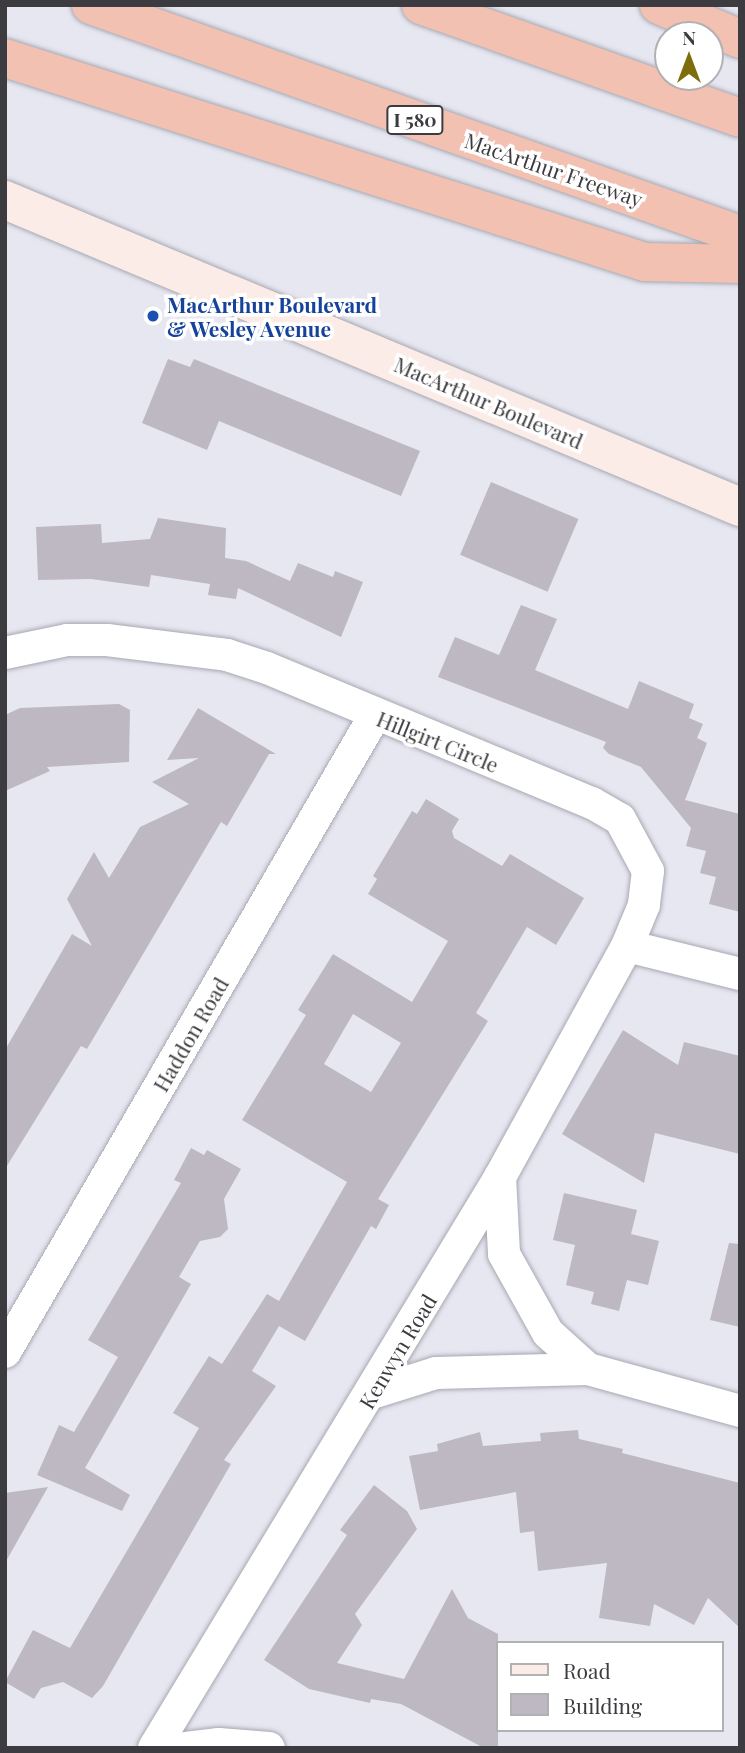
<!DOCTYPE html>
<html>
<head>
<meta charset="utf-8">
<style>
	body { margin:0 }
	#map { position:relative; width:745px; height:1753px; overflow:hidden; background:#e7e7f2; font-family:"Playfair Display",serif }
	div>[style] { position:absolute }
	.building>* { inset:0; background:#bdb8c2; transform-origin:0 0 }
	.roads { filter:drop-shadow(0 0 2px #a8a8b2) drop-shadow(0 0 2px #a8a8b2) }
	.street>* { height:32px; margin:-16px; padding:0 16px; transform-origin:16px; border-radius:16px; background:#fff }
	.secondary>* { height:38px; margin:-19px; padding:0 19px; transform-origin:19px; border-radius:19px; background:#fbece8 }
	.highway>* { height:38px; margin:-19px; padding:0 19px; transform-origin:19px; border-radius:19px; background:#f2c1b1 }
	.dots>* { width:19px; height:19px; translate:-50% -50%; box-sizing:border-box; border:4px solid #fff; border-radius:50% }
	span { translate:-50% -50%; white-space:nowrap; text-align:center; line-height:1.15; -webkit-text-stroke:7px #fff; paint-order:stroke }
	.shield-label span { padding:2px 5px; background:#fff; border:2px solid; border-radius:5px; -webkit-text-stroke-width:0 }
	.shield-label { font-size:19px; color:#3c3c40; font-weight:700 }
	.street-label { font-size:21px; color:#3c3c40 }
	.transit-label { font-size:21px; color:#164399; font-weight:700 }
	.left { translate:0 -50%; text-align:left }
	.frame { position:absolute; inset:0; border:7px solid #3c3c40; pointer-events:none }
	.legend { position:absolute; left:496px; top:1641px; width:228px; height:91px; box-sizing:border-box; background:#fff; border:2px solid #b1b1b3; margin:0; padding:9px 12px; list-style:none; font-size:21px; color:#3c3c40 }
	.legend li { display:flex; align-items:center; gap:14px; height:35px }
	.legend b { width:35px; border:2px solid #b1b1b3 }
	.north { position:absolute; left:654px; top:21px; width:70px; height:70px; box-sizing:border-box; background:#fff; border:2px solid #b1b1b3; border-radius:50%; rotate:0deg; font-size:19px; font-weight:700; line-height:28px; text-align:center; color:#3c3c40 }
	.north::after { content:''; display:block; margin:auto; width:24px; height:32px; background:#7e6e0b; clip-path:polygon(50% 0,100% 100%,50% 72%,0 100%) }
</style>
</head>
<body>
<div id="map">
	<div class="building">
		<div style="clip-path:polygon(168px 359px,190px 367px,194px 359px,420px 451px,401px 496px,219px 421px,207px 450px,142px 423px)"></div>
		<div style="left:491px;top:482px;width:95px;height:79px;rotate:23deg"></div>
		<div style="clip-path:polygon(158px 518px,226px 528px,225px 558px,246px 561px,290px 581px,298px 563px,333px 577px,335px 571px,363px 582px,341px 637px,238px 588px,236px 599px,208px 595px,210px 584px,151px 575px,149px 587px,91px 579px,38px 580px,36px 527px,101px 524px,102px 543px,150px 539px)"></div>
		<div style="clip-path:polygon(521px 605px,557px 619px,535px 670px,628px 709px,639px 681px,694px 704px,689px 718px,703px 724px,697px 738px,707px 743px,685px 800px,740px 814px,740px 912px,709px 904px,716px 877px,700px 873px,706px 851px,686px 846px,691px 828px,641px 767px,609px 754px,603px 748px,606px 742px,438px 677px,455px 637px,499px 655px)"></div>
		<div style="clip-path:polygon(119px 704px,130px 710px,129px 762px,47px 767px,50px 771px,5px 791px,5px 715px,20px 708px)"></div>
		<div style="clip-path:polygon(198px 708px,276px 754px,269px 754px,227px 826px,221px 822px,87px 1049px,81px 1046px,5px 1169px,5px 1050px,72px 934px,92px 946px,67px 899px,94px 852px,109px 878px,140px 827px,189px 804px,152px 782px,199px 758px,167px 760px)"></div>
		<div style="clip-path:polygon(evenodd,426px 799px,459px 819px,452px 831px,454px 838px,502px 866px,510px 854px,584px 898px,556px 945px,527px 927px,476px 1013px,488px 1021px,378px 1199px,389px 1205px,376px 1229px,371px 1226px,305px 1341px,279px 1326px,252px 1371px,276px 1386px,224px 1460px,231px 1464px,103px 1686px,92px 1698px,63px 1682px,41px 1688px,34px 1699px,5px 1682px,33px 1630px,70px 1648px,199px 1428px,173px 1413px,209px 1356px,222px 1364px,267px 1294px,279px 1301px,347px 1182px,242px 1120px,306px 1015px,298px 1010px,333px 954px,412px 1002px,448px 941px,368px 894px,377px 879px,373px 876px,412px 811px,417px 814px,426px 799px,353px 1014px,401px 1043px,371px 1092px,324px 1064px,353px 1014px)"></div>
		<div style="clip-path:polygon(623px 1030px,678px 1065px,684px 1042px,740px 1056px,740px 1154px,655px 1133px,644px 1183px,562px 1134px)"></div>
		<div style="clip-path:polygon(191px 1148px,204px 1155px,207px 1150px,241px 1169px,224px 1199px,228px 1229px,220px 1237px,200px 1241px,179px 1277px,191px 1284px,85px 1468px,130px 1495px,122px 1511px,37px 1475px,59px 1425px,74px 1432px,118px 1357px,88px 1340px,181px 1183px,174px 1180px)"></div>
		<div style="clip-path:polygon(564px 1193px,637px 1210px,631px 1234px,659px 1241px,648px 1285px,627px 1280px,619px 1311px,591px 1304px,594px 1292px,566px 1285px,575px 1245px,553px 1240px)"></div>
		<div style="clip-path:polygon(729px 1243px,740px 1244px,740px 1327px,710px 1320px)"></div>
		<div style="clip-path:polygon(578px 1430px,579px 1439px,623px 1449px,622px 1453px,740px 1483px,740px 1628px,708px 1598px,694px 1625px,654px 1604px,650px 1626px,599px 1618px,607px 1563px,538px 1571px,534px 1531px,520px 1533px,516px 1492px,420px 1510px,409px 1456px,438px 1451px,437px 1444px,480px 1432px,483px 1446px,541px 1441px,540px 1433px)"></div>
		<div style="clip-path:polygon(374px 1485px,407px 1511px,417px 1529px,355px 1614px,362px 1625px,337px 1663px,404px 1679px,452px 1589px,468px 1618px,498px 1634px,498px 1748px,484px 1748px,401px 1704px,371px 1699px,370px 1703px,309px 1689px,264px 1660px,347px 1535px,340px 1530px)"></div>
		<div style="clip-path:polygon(48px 1487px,5px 1563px,5px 1493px)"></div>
	</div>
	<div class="roads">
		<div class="street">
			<div style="left:5px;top:653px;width:63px;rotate:-11.8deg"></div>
			<div style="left:67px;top:640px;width:40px"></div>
			<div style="left:107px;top:640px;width:121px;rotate:7.1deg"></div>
			<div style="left:227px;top:655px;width:42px;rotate:18deg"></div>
			<div style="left:267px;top:668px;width:352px;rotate:22.6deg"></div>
			<div style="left:592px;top:803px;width:32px;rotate:30deg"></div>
			<div style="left:620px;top:819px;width:59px;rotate:61.7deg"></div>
			<div style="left:648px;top:871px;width:34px;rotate:97deg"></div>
			<div style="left:644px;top:905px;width:44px;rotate:112.5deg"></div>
			<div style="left:627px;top:946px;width:116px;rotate:13.9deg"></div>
			<div style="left:500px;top:1177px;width:77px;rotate:87deg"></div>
			<div style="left:504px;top:1254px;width:90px;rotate:60.9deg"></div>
			<div style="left:548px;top:1333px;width:54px;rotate:42deg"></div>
			<div style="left:5px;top:1352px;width:737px;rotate:-59.85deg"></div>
			<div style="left:372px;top:1393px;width:67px;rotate:-17.4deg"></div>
			<div style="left:436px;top:1373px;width:152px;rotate:-1.5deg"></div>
			<div style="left:588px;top:1369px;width:158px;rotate:15.4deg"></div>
			<div style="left:154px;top:1748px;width:668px;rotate:-58.79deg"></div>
			<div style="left:500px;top:1177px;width:264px;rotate:-61.2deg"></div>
			<div style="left:186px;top:1748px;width:33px;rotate:-7deg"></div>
			<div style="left:219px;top:1744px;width:50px;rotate:4.6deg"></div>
		</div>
		<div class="secondary">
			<div style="left:5px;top:200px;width:797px;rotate:22.67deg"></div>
		</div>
		<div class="highway">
			<div style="left:91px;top:5px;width:689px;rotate:19.51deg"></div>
			<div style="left:421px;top:5px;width:338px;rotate:19.5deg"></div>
			<div style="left:659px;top:5px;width:88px;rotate:22.8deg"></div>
			<div style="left:5px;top:58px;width:672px;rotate:17.68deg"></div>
			<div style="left:645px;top:262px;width:95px;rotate:1.2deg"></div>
		</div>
	</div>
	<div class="dots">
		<div style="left:153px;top:316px;background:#1a4fb4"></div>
	</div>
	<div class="shield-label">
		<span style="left:415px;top:120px">I 580</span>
	</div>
	<div class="street-label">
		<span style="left:554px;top:169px;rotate:19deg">MacArthur Freeway</span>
		<span style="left:489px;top:402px;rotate:23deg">MacArthur Boulevard</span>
		<span style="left:438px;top:741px;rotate:22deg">Hillgirt Circle</span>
		<span style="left:190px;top:1034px;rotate:-60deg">Haddon Road</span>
		<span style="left:397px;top:1351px;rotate:-59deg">Kenwyn Road</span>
	</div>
	<div class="transit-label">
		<span class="left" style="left:167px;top:316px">MacArthur Boulevard<br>&amp; Wesley Avenue</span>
	</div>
	<div class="frame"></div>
	<ul class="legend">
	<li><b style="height:9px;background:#fbece8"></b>Road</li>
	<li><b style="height:19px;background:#bdb8c2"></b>Building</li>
	</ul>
	<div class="north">N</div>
</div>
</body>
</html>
